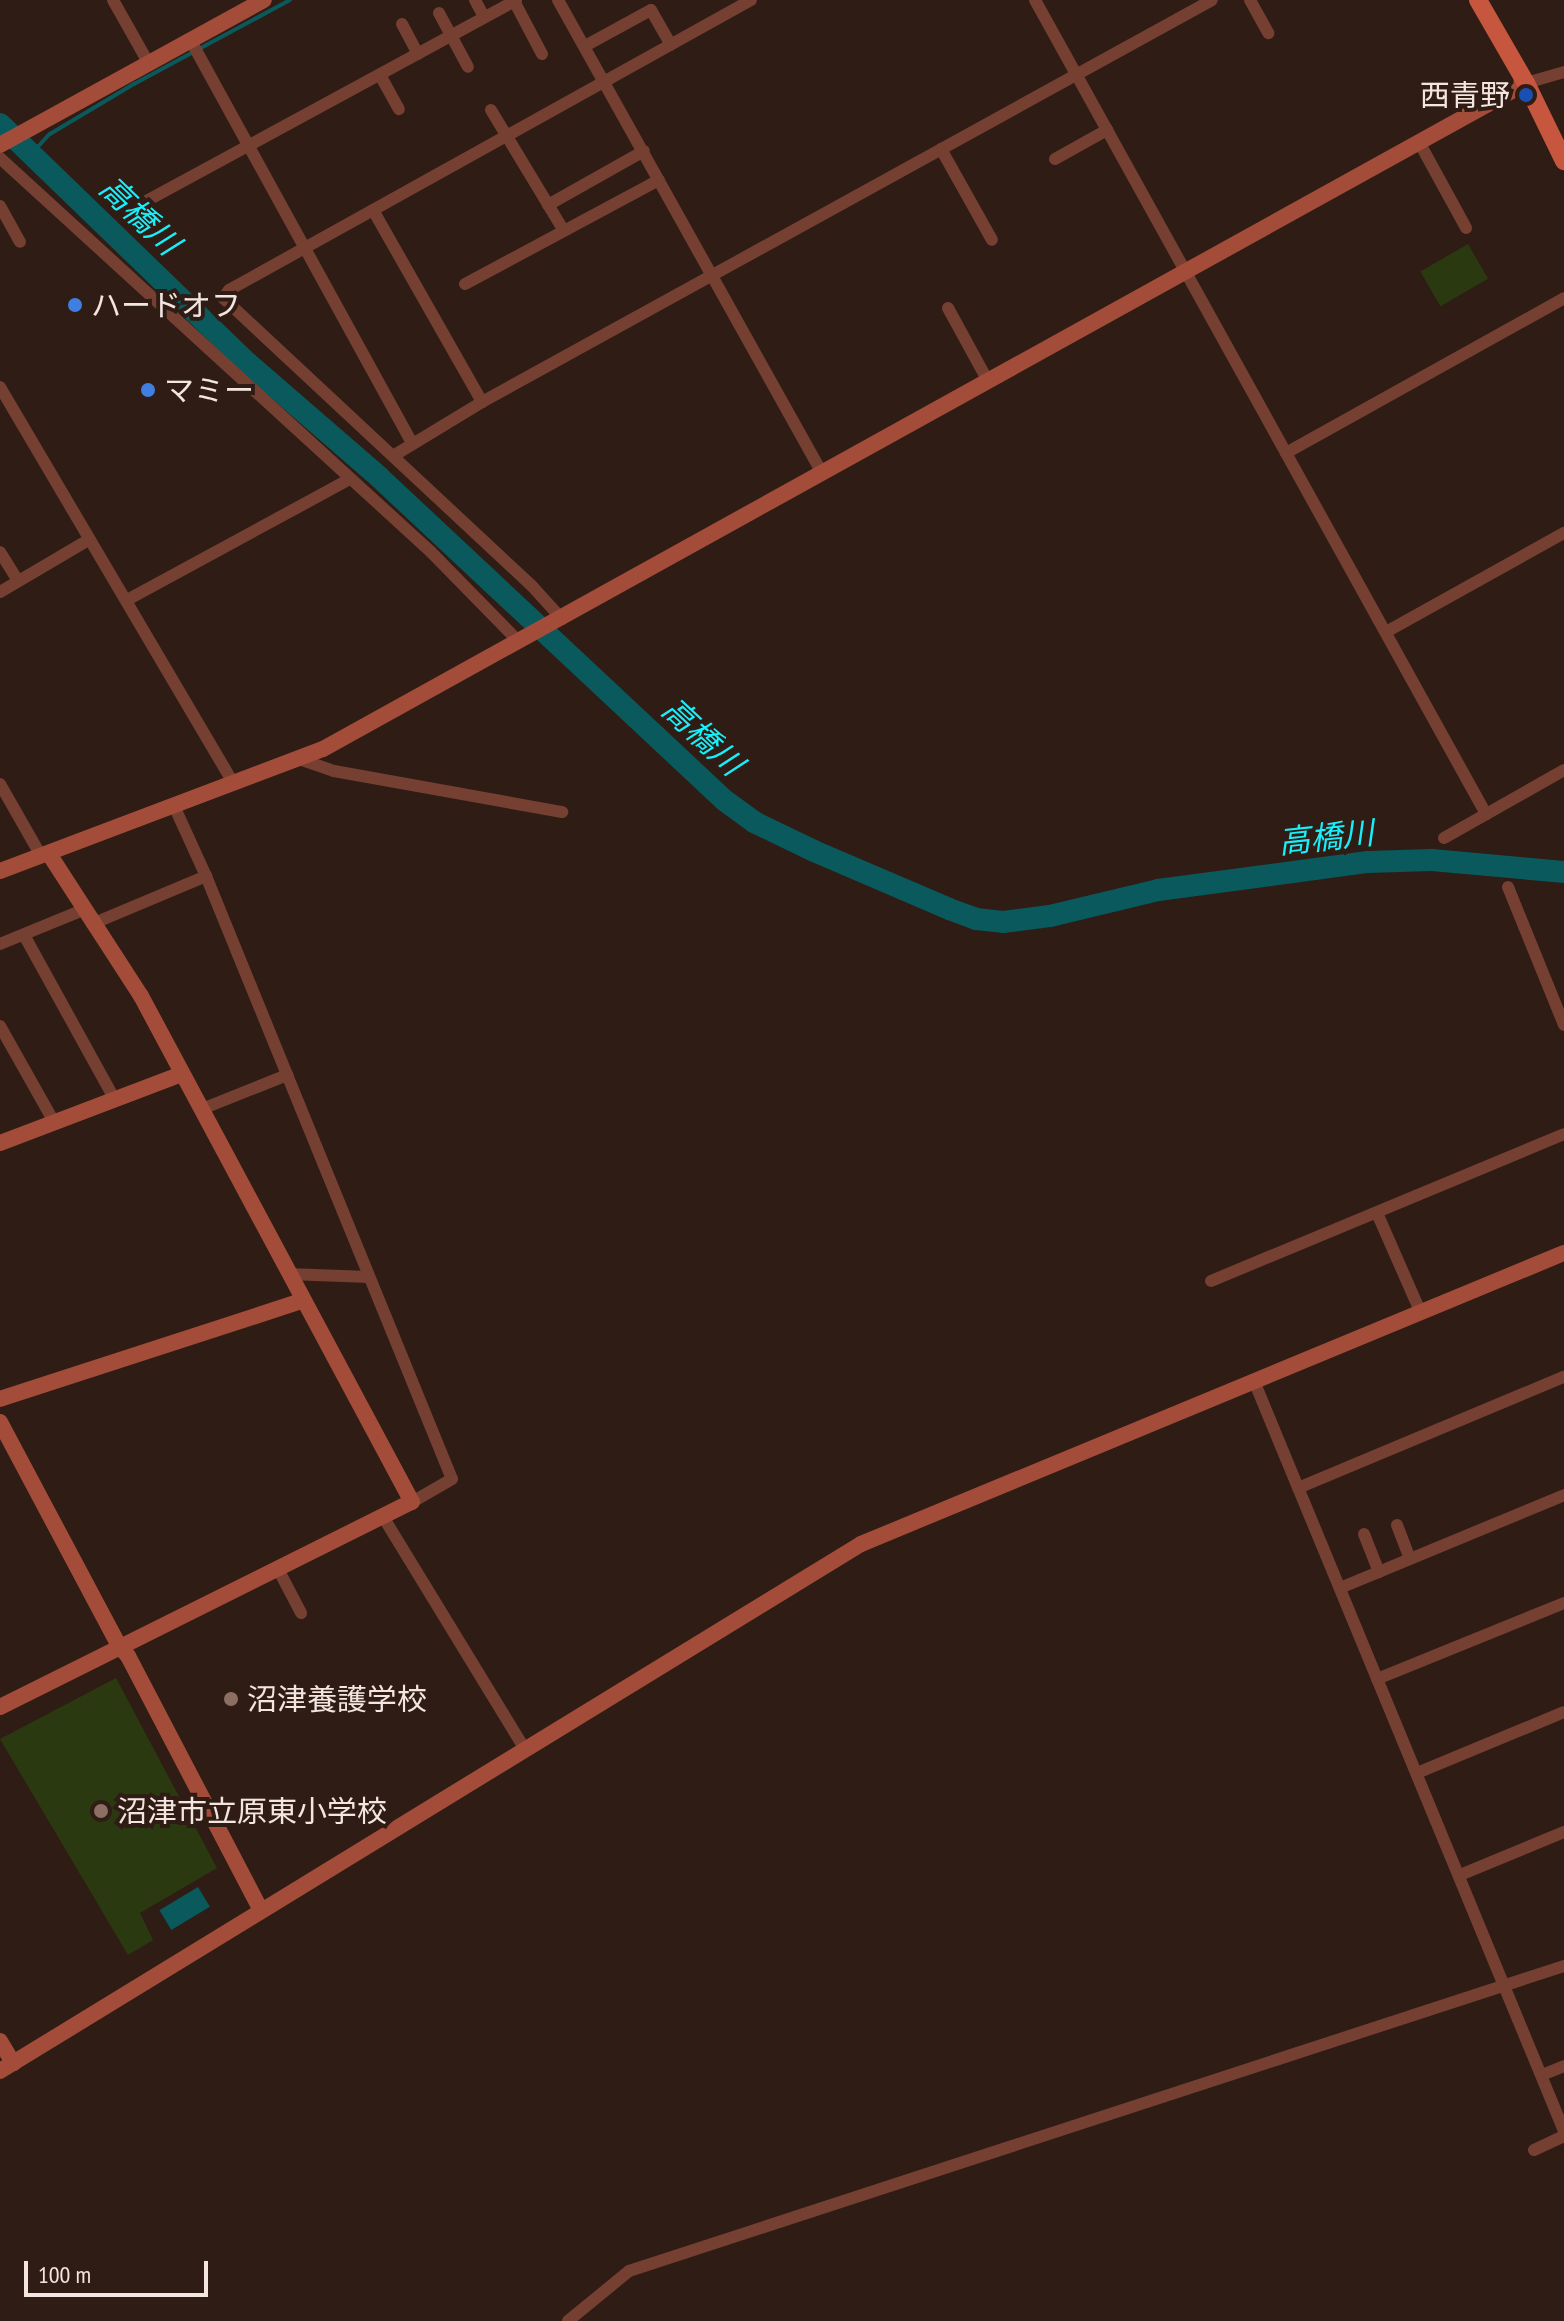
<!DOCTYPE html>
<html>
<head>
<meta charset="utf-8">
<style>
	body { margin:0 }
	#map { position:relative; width:1564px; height:2321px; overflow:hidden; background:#2f1c14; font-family:"PT Sans Narrow","Noto Sans JP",sans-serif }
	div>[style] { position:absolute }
	.green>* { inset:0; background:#2b3910; transform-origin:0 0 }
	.water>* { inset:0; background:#09595d; transform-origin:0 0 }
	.stream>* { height:4px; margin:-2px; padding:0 2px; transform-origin:2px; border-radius:2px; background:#09595d }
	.river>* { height:22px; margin:-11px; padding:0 11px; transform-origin:11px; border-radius:11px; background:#09595d }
	.street>* { height:12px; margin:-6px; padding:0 6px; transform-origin:6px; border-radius:6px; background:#753f32 }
	.secondary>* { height:16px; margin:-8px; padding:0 8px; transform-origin:8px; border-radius:8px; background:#a34c39 }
	.primary>* { height:18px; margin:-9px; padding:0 9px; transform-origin:9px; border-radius:9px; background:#c6563e }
	.dots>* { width:22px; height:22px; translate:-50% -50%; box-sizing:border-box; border:4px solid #2f1c14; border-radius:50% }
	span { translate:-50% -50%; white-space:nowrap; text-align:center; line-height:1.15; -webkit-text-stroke:8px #2f1c14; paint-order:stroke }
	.poi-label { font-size:30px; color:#f3e5e0 }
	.right { translate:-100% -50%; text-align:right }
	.left { translate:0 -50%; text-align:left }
	.water-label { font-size:32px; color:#18effb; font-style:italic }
	.scale { position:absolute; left:24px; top:2261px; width:184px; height:36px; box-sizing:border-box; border:4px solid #f3e5e0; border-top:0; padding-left:10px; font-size:24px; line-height:28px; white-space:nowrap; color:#f3e5e0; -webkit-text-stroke:6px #2f1c14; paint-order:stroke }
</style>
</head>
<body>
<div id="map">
	<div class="green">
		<div style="left:1468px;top:244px;width:40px;height:55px;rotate:60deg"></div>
		<div style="clip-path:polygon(116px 1678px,217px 1868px,140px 1913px,153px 1940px,128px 1955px,0 1739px)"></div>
	</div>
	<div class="water">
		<div style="left:198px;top:1887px;width:23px;height:45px;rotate:59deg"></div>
	</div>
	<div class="stream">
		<div style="left:32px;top:153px;width:26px;rotate:-47deg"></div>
		<div style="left:50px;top:134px;width:98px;rotate:-30.8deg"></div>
		<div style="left:134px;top:84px;width:177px;rotate:-28.3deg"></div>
	</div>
	<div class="river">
		<div style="left:0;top:124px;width:338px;rotate:44deg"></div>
		<div style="left:243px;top:359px;width:180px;rotate:40.9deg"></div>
		<div style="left:379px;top:477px;width:473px;rotate:43.1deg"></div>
		<div style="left:724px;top:800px;width:37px;rotate:36deg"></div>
		<div style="left:754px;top:822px;width:67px;rotate:25.8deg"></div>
		<div style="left:814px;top:851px;width:147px;rotate:23.2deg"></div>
		<div style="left:949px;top:909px;width:29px;rotate:20deg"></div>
		<div style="left:976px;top:919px;width:27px;rotate:6deg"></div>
		<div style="left:1003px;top:922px;width:47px;rotate:-7.3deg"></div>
		<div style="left:1050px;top:916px;width:111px;rotate:-13.5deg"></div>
		<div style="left:1158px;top:890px;width:212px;rotate:-7.6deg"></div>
		<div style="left:1368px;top:862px;width:64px;rotate:-1.8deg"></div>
		<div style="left:1432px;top:860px;width:133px;rotate:5.2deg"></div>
	</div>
	<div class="street">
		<div style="left:113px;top:0;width:73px;rotate:60.6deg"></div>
		<div style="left:475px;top:0;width:19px;rotate:62deg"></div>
		<div style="left:558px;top:0;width:542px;rotate:60.83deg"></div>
		<div style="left:1035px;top:0;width:931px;rotate:61.01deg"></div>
		<div style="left:1250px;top:0;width:38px;rotate:61deg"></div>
		<div style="left:514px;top:1px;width:60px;rotate:62.2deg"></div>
		<div style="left:439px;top:13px;width:61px;rotate:61.8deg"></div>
		<div style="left:402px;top:24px;width:34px;rotate:62deg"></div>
		<div style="left:191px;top:41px;width:460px;rotate:61.2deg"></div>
		<div style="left:585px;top:46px;width:75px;rotate:-28.6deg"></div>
		<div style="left:651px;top:10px;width:40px;rotate:60.3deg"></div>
		<div style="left:380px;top:75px;width:39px;rotate:61deg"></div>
		<div style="left:1526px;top:83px;width:40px;rotate:-16deg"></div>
		<div style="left:491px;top:110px;width:141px;rotate:58.9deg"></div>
		<div style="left:1419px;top:142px;width:98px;rotate:61.3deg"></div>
		<div style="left:941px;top:149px;width:104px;rotate:60.7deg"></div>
		<div style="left:0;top:158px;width:584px;rotate:42.43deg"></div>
		<div style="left:431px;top:552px;width:126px;rotate:45.6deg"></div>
		<div style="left:1055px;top:159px;width:60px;rotate:-29.1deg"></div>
		<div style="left:139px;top:205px;width:429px;rotate:-28.5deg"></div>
		<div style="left:548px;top:205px;width:110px;rotate:-29.4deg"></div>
		<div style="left:0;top:206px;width:41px;rotate:60.9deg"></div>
		<div style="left:373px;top:210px;width:221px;rotate:60.4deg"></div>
		<div style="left:465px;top:284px;width:220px;rotate:-28.2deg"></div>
		<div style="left:948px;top:308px;width:83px;rotate:61.3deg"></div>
		<div style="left:0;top:387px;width:461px;rotate:59.5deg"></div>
		<div style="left:1286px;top:453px;width:318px;rotate:-29.1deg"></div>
		<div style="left:393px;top:456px;width:104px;rotate:-31.2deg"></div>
		<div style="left:482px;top:402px;width:833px;rotate:-28.84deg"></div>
		<div style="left:0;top:552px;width:34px;rotate:58deg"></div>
		<div style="left:0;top:592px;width:104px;rotate:-30.5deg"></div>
		<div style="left:127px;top:600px;width:254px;rotate:-28.5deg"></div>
		<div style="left:562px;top:619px;width:45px;rotate:-132.3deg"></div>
		<div style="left:532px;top:586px;width:422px;rotate:-137deg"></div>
		<div style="left:223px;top:298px;width:10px;rotate:-53deg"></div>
		<div style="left:229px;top:290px;width:597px;rotate:-29.05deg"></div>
		<div style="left:1386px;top:632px;width:204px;rotate:-29.1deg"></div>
		<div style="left:302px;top:760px;width:34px;rotate:19deg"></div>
		<div style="left:334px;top:771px;width:232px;rotate:10.2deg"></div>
		<div style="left:0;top:784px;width:83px;rotate:60.3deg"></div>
		<div style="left:175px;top:808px;width:75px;rotate:65.5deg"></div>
		<div style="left:206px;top:876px;width:651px;rotate:67.81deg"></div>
		<div style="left:452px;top:1479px;width:46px;rotate:150.1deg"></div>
		<div style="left:1444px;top:838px;width:138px;rotate:-29.5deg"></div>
		<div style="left:1508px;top:887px;width:149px;rotate:67.9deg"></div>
		<div style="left:92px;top:924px;width:124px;rotate:-22.8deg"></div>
		<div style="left:24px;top:935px;width:186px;rotate:61.1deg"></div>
		<div style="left:0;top:944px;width:90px;rotate:-22.3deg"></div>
		<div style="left:0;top:1026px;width:110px;rotate:60.6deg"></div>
		<div style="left:202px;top:1109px;width:92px;rotate:-21.8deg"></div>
		<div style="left:1377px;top:1213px;width:109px;rotate:66.3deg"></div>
		<div style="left:288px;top:1274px;width:81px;rotate:2.1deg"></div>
		<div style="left:1211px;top:1281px;width:382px;rotate:-22.6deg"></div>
		<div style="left:1254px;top:1381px;width:812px;rotate:67.54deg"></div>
		<div style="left:1298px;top:1488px;width:288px;rotate:-22.7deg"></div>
		<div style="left:382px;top:1515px;width:273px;rotate:58.6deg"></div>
		<div style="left:1397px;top:1525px;width:36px;rotate:69deg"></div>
		<div style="left:1364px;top:1534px;width:41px;rotate:68.5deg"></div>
		<div style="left:277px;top:1567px;width:52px;rotate:62.4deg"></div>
		<div style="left:1340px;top:1588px;width:243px;rotate:-22.5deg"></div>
		<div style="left:1377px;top:1679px;width:202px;rotate:-22.1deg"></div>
		<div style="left:1417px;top:1773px;width:159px;rotate:-22.5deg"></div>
		<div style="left:1460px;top:1875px;width:113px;rotate:-22.5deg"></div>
		<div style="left:1542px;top:2075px;width:24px;rotate:-22deg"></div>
		<div style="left:1534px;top:2150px;width:33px;rotate:-25deg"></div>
		<div style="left:568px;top:2321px;width:79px;rotate:-39.3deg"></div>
		<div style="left:629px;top:2271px;width:983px;rotate:-18.07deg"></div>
	</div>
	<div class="secondary">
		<div style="left:0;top:145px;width:301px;rotate:-28.8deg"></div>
		<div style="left:0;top:871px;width:345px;rotate:-20.7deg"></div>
		<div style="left:323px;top:749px;width:1375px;rotate:-28.97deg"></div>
		<div style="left:0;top:1143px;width:195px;rotate:-20.8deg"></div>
		<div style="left:0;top:1399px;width:318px;rotate:-18deg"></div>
		<div style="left:0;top:1422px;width:254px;rotate:62deg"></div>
		<div style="left:119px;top:1646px;width:13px;rotate:48deg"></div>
		<div style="left:128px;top:1656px;width:287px;rotate:62.4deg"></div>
		<div style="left:0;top:1707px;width:460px;rotate:-26.5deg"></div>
		<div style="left:412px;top:1502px;width:574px;rotate:-118.17deg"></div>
		<div style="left:141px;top:996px;width:169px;rotate:-122.9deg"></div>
		<div style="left:0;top:2041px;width:26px;rotate:59deg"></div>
		<div style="left:0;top:2071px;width:1009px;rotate:-31.47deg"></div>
		<div style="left:861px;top:1544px;width:761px;rotate:-22.49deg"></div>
	</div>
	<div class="primary">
		<div style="left:1478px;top:0;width:96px;rotate:60deg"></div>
		<div style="left:1526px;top:83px;width:87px;rotate:64deg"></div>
	</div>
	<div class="dots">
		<div style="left:1526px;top:95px;background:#1a4fb4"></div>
		<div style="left:75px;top:305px;background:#3f7fe0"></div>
		<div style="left:148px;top:390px;background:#3f7fe0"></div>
		<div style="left:231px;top:1699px;background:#8d6e63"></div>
		<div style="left:101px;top:1811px;background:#8d6e63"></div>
	</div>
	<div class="poi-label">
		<span class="right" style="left:1510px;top:95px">西青野</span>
		<span class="left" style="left:91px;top:305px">ハードオフ</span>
		<span class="left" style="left:164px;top:390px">マミー</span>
		<span class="left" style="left:247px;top:1699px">沼津養護学校</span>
		<span class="left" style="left:117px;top:1811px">沼津市立原東小学校</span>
	</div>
	<div class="water-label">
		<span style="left:140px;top:215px;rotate:44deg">高橋川</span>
		<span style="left:703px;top:736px;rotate:43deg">高橋川</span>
		<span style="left:1326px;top:837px;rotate:-6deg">高橋川</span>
	</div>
	<div class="scale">100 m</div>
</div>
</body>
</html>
